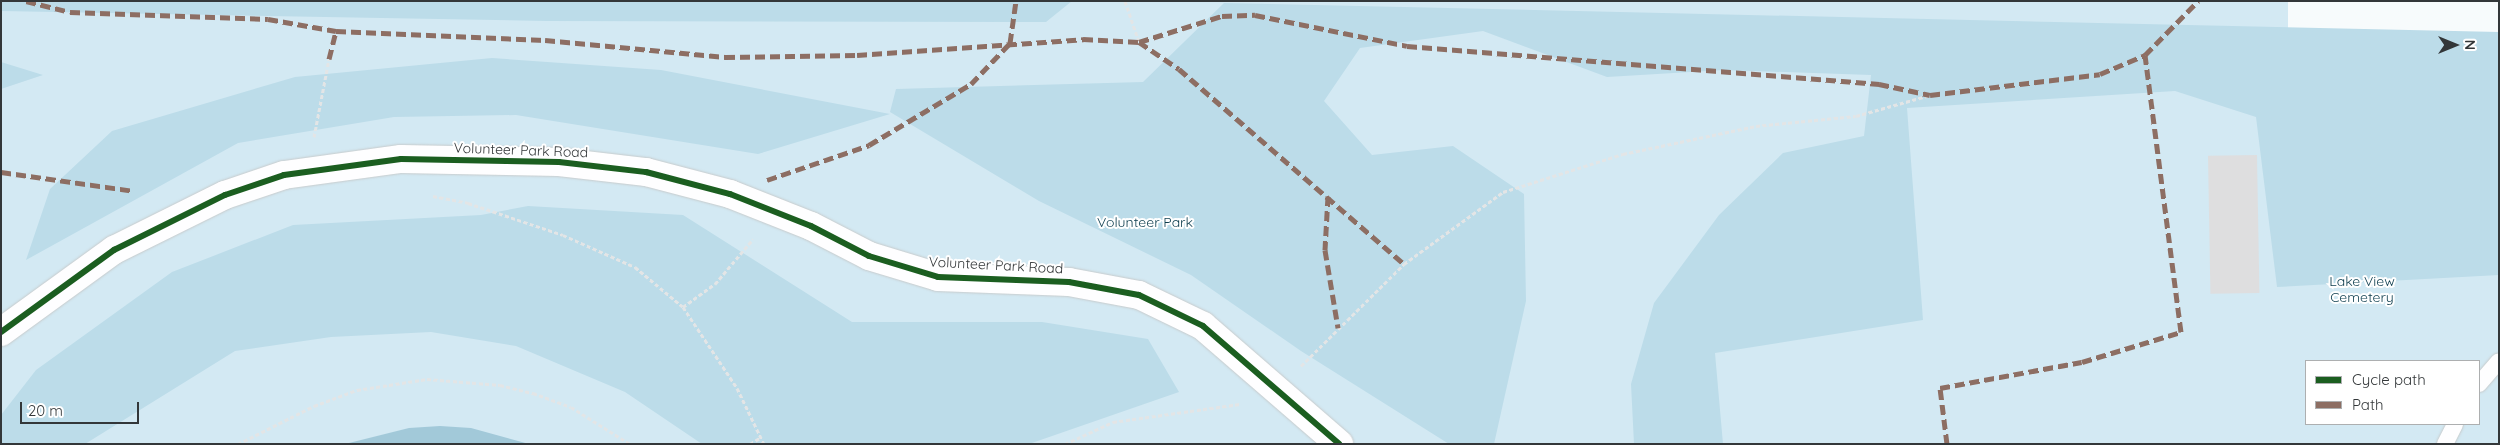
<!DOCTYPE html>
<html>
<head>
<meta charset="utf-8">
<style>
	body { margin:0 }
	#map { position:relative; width:2500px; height:445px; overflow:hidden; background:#f7fbfc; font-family:Quicksand,sans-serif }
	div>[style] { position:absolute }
	.green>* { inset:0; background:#d3e9f3 }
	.forest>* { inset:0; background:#bcdce9 }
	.water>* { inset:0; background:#a2c9d9 }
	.building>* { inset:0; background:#dededf; transform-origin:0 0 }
	.path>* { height:3px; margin-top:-1.5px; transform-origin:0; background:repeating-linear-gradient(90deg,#e3e5e6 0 4px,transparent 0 6.5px) }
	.roads { filter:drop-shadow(0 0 1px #c7cbcc) drop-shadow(0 0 1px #c7cbcc) }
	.lane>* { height:16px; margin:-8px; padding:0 8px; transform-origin:8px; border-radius:8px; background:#fefeff }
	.street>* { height:28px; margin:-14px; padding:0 14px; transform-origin:14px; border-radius:14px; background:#fefeff }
	.quiet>* { height:5px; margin-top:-2.5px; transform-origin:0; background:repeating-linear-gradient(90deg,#8d6e63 0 10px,transparent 0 15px) }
	.cycleway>* { height:6px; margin:-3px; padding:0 3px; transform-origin:3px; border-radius:3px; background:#1b5e20 }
	span { translate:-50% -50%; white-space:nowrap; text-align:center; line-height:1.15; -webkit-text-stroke:4px #fff; paint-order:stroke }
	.street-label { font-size:14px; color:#333739 }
	.park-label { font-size:14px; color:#0b3c4d }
	.frame { position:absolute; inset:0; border:2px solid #333739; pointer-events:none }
	.legend { position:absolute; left:2305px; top:360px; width:175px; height:65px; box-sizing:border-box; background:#fff; border:1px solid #adafb0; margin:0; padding:6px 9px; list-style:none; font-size:15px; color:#333739 }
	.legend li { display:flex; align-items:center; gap:10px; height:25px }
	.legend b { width:25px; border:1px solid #adafb0 }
	.north { position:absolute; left:2430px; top:20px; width:50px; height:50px; -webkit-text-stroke:4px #fff; paint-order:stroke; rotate:90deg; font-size:14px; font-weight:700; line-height:20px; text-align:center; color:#333739 }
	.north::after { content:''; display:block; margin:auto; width:18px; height:22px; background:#333739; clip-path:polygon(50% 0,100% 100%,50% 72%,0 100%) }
	.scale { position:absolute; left:20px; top:402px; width:119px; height:22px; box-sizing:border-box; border:2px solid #333739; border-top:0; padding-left:6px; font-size:15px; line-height:18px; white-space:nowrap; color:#333739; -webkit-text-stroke:4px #fff; paint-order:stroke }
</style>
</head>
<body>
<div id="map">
	<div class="green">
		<div style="clip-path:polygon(evenodd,1px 1px,2288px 1px,2288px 47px,2499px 219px,2499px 444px,1px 444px,1px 1px,2306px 361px,2479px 361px,2479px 424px,2306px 424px,2306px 361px)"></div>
	</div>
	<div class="forest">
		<div style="clip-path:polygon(1px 1px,1072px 1px,1046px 22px,547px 21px,1px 11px)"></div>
		<div style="clip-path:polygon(1224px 3px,2499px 32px,2499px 275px,2277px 287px,2256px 117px,2175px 91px,1907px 108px,1923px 320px,1715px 353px,1723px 444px,1634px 444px,1631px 384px,1654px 303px,1719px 215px,1783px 153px,1864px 136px,1871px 75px,1724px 70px,1607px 77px,1483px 31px,1360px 48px,1324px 101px,1372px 155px,1453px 146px,1524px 194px,1526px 301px,1494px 444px,1449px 444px,1301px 351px,1191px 275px,1039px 201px,890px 112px,896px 89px,1143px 82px)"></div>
		<div style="clip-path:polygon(492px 58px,661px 70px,890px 114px,758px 154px,516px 115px,394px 117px,238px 143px,26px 260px,50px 189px,112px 131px,295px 77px)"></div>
		<div style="clip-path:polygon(1px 62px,43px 75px,1px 89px)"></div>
		<div style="clip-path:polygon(528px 206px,683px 215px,852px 322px,1042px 322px,1148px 339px,1179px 392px,1029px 444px,702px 444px,625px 392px,516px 346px,431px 332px,331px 337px,235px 351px,85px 444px,1px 444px,1px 415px,36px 370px,172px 272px,293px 225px,481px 215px)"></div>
	</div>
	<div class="water">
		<div style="clip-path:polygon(440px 426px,471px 428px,529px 444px,345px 444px,409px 428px)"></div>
	</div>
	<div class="building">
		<div style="left:2257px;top:155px;width:138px;height:49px;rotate:89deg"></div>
	</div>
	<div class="path">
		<div style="left:1125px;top:1px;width:43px;rotate:71.1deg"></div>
		<div style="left:314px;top:137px;width:79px;rotate:-79.1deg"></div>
		<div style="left:433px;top:196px;width:36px;rotate:11deg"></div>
		<div style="left:468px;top:203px;width:100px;rotate:18.6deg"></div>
		<div style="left:563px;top:235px;width:79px;rotate:24deg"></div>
		<div style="left:635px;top:267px;width:62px;rotate:39.8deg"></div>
		<div style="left:683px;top:307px;width:97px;rotate:56.3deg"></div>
		<div style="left:737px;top:388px;width:62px;rotate:64.3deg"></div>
		<div style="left:683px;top:307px;width:39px;rotate:-36deg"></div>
		<div style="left:715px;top:284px;width:59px;rotate:-49.8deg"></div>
		<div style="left:1301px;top:366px;width:145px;rotate:-44.7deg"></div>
		<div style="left:1404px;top:264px;width:122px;rotate:-36deg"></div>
		<div style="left:1503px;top:192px;width:126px;rotate:-17.6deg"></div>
		<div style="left:1623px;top:154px;width:136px;rotate:-11.9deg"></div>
		<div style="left:1756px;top:126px;width:100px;rotate:-5.7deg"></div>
		<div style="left:1856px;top:116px;width:77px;rotate:-15.8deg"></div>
		<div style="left:238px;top:444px;width:85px;rotate:-26.6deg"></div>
		<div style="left:314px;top:406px;width:46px;rotate:-20.4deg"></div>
		<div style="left:357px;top:390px;width:71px;rotate:-8.9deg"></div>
		<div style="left:427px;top:379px;width:73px;rotate:4.7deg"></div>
		<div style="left:500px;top:385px;width:34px;rotate:14deg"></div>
		<div style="left:533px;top:393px;width:40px;rotate:20.2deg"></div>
		<div style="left:571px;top:407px;width:70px;rotate:32.1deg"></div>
		<div style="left:750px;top:444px;width:13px;rotate:-32deg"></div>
		<div style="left:1065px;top:444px;width:53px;rotate:-24.6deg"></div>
		<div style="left:1113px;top:422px;width:128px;rotate:-8.1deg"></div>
	</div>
	<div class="roads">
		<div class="lane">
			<div style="left:2479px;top:384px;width:30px;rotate:-49deg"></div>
			<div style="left:2445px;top:444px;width:22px;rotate:-63deg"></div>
		</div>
		<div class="street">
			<div style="left:1px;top:332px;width:140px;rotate:-36deg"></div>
			<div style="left:114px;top:250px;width:124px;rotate:-26.4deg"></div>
			<div style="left:225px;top:195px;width:62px;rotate:-18.7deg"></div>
			<div style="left:284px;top:175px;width:118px;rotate:-7.8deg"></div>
			<div style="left:401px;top:159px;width:158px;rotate:1.1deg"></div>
			<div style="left:559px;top:162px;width:88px;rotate:6.6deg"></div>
			<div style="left:646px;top:172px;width:87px;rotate:14.7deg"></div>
			<div style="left:730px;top:194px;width:87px;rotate:21.6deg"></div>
			<div style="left:811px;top:226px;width:65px;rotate:27.3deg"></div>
			<div style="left:869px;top:256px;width:72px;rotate:16.9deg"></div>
			<div style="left:938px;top:277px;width:131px;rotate:2.2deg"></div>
			<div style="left:1069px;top:282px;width:71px;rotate:10.5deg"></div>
			<div style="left:1139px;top:295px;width:71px;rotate:25.8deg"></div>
			<div style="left:1203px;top:326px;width:180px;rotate:40.9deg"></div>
		</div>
	</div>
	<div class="quiet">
		<div style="left:26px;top:1px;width:45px;rotate:14deg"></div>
		<div style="left:70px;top:12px;width:198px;rotate:2deg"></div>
		<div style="left:268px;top:19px;width:69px;rotate:10deg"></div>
		<div style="left:336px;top:31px;width:209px;rotate:2.5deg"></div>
		<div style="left:545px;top:40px;width:181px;rotate:5.4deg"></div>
		<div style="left:725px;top:57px;width:132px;rotate:-0.9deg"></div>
		<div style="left:857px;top:55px;width:227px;rotate:-4deg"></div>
		<div style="left:1083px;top:39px;width:56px;rotate:3.1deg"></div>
		<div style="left:1139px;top:42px;width:48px;rotate:34deg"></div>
		<div style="left:1179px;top:69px;width:298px;rotate:40.9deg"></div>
		<div style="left:1139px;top:42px;width:87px;rotate:-17.4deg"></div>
		<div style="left:1222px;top:16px;width:33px;rotate:-2deg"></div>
		<div style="left:1255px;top:15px;width:155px;rotate:11.5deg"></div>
		<div style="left:1407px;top:46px;width:474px;rotate:4.6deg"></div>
		<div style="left:1879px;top:84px;width:52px;rotate:12.2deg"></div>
		<div style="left:1930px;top:95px;width:171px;rotate:-7deg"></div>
		<div style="left:2100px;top:74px;width:49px;rotate:-22.9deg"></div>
		<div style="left:2145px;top:55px;width:76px;rotate:-45.5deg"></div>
		<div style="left:329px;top:59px;width:29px;rotate:-76deg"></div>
		<div style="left:1px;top:172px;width:134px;rotate:8.1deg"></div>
		<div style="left:767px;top:180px;width:108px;rotate:-18.9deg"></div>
		<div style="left:869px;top:145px;width:119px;rotate:-30.9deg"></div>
		<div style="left:971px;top:84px;width:57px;rotate:-46.4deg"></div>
		<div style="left:1010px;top:43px;width:42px;rotate:-81.9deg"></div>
		<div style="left:1328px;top:196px;width:54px;rotate:93.2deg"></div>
		<div style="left:1325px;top:250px;width:79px;rotate:80.5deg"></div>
		<div style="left:1947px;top:444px;width:56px;rotate:-97.1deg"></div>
		<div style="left:1940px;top:388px;width:144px;rotate:-10.4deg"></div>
		<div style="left:2082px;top:362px;width:103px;rotate:-16.9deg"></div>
		<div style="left:2181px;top:332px;width:279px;rotate:-97.4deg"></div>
	</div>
	<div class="cycleway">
		<div style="left:1px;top:332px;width:140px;rotate:-36deg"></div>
		<div style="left:114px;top:250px;width:124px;rotate:-26.4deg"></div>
		<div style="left:225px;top:195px;width:62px;rotate:-18.7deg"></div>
		<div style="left:284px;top:175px;width:118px;rotate:-7.8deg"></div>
		<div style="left:401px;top:159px;width:158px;rotate:1.1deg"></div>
		<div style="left:559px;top:162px;width:88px;rotate:6.6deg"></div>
		<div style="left:646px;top:172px;width:87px;rotate:14.7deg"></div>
		<div style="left:730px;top:194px;width:87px;rotate:21.6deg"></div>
		<div style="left:811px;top:226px;width:65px;rotate:27.3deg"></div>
		<div style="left:869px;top:256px;width:72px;rotate:16.9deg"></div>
		<div style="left:938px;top:277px;width:131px;rotate:2.2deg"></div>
		<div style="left:1069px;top:282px;width:71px;rotate:10.5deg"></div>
		<div style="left:1139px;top:295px;width:71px;rotate:25.8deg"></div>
		<div style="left:1203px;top:326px;width:180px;rotate:40.9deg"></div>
	</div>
	<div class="street-label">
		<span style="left:521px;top:150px;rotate:2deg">Volunteer Park Road</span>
		<span style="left:996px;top:265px;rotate:3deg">Volunteer Park Road</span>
	</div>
	<div class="park-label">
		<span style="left:1145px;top:222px">Volunteer Park</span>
		<span style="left:2362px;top:289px">Lake View<br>Cemetery</span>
	</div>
	<div class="frame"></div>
	<ul class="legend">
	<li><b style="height:6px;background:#1b5e20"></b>Cycle path</li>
	<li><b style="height:6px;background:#8d6e63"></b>Path</li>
	</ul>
	<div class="north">N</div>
	<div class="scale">20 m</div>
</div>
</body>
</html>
